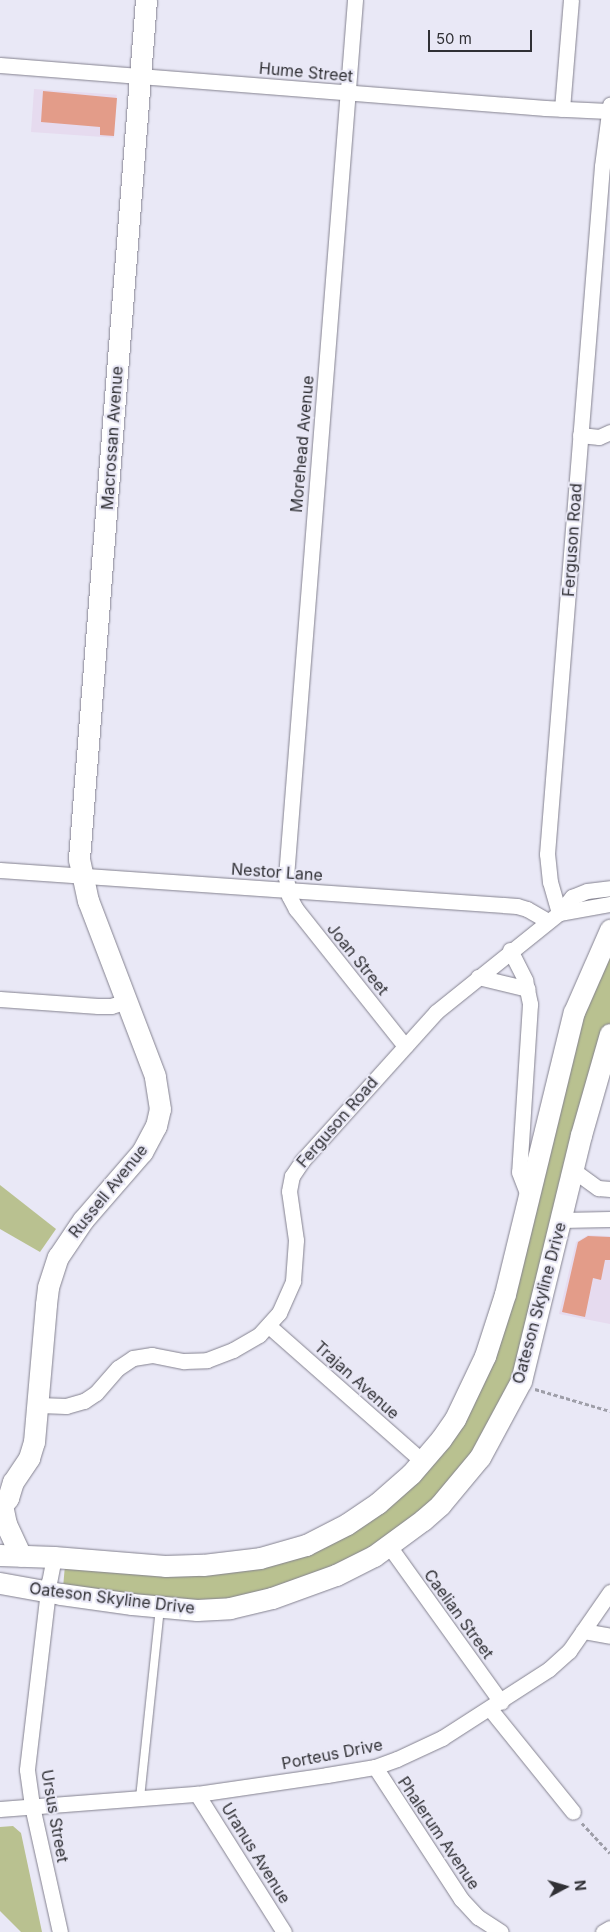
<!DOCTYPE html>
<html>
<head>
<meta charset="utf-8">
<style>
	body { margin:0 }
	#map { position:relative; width:610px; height:1932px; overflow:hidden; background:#e9e8f6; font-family:Inter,sans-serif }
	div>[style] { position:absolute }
	.commercial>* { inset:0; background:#e6dbef; transform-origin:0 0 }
	.green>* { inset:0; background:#b9c190 }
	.building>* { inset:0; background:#e39c89 }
	.path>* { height:2.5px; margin-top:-1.25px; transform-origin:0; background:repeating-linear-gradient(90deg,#9e9ea8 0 4px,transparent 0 6.5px) }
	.roads { filter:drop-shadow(0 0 1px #84828f) drop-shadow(0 0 1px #84828f) }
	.lane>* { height:8px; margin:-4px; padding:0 4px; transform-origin:4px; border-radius:4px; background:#fff }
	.street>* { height:15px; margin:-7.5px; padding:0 7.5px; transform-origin:7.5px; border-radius:7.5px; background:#fff }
	.secondary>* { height:21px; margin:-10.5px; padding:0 10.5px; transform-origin:10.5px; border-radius:10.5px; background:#fff }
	span { translate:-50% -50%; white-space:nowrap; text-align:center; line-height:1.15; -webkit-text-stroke:4px #e9e8f6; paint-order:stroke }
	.street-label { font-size:16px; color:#303035 }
	.north { position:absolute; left:540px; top:1862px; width:50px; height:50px; -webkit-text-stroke:4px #e9e8f6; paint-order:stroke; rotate:84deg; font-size:14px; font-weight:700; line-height:20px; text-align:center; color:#303035 }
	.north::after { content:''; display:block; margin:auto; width:18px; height:22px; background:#303035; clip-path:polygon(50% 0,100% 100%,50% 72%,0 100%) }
	.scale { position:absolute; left:428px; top:30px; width:104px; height:22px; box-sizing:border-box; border:2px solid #303035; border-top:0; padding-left:6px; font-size:15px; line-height:18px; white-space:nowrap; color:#303035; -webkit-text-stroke:4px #e9e8f6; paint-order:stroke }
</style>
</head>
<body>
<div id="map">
	<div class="commercial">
		<div style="left:34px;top:89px;width:83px;height:43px;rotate:4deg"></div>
		<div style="clip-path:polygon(588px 1235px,610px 1236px,610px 1324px,559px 1314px,576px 1242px)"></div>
	</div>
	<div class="green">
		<div style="clip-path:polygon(610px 939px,610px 1023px,521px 1369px,483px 1444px,425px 1514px,349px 1564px,220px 1604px,63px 1588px,65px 1565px,300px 1553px,452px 1431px,560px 1083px)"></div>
		<div style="clip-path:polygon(0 1185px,56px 1229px,40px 1252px,0 1229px)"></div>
		<div style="clip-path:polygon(13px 1826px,21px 1833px,42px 1932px,21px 1932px,0 1911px,0 1827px)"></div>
	</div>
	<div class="building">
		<div style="clip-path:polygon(43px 91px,117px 98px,114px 136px,100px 135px,100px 127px,41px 122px)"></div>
		<div style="clip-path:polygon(588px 1236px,610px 1237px,610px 1260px,605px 1260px,601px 1280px,593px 1278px,585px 1317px,562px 1312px,578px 1242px)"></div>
	</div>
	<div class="path">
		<div style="left:535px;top:1389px;width:78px;rotate:16.3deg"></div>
		<div style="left:582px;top:1823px;width:41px;rotate:47deg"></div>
	</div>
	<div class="roads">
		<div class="lane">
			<div style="left:140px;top:1798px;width:191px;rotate:-84deg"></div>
		</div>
		<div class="street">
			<div style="left:355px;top:0;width:880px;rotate:94.5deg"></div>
			<div style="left:286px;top:877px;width:19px;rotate:81deg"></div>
			<div style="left:289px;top:896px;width:15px;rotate:62deg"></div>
			<div style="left:296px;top:909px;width:175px;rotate:51.5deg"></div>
			<div style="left:0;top:65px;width:547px;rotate:4.51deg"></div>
			<div style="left:545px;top:108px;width:63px;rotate:2.7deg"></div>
			<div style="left:562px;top:109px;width:109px;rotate:-85.3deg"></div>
			<div style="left:580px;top:435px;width:19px;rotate:6deg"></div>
			<div style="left:599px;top:437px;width:12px;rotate:-24deg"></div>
			<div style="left:0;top:870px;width:518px;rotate:3.98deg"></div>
			<div style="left:517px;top:906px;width:10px;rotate:17deg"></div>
			<div style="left:527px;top:909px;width:24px;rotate:30deg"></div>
			<div style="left:559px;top:913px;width:32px;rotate:-106deg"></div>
			<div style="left:550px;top:882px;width:28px;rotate:-96deg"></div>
			<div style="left:547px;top:854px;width:690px;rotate:-85.43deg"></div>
			<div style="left:602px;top:166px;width:62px;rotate:-82.5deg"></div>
			<div style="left:559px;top:913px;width:52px;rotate:-10deg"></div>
			<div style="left:510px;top:950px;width:34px;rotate:63deg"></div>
			<div style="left:525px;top:980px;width:25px;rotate:78deg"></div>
			<div style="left:530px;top:1004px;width:168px;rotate:93.7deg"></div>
			<div style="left:519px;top:1172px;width:25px;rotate:69deg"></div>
			<div style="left:478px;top:977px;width:51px;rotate:13.5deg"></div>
			<div style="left:0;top:999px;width:98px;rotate:4.1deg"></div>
			<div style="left:98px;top:1006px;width:13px"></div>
			<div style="left:111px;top:1006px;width:17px;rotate:-17deg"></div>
			<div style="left:573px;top:1170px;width:31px;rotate:36deg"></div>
			<div style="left:598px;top:1188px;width:12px;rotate:5deg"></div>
			<div style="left:561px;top:1220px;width:49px;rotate:-1.2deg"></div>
			<div style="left:269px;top:1326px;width:204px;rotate:41.4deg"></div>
			<div style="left:39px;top:1405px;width:27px;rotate:2deg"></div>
			<div style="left:66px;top:1406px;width:19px;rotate:-16deg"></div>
			<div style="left:84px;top:1401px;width:14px;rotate:-34deg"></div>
			<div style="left:96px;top:1393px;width:33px;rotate:-49deg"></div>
			<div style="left:118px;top:1368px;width:18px;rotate:-34deg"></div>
			<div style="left:133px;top:1358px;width:19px;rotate:-9deg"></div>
			<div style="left:152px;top:1355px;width:33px;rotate:11deg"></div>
			<div style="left:184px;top:1361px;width:23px;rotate:-2deg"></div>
			<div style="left:207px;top:1360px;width:28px;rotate:-21deg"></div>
			<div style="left:233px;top:1350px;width:30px;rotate:-30deg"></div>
			<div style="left:259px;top:1335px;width:30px;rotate:-48deg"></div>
			<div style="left:279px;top:1313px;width:35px;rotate:-66deg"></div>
			<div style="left:293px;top:1281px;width:41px;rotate:-85.8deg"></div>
			<div style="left:296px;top:1240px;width:49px;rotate:-98.1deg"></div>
			<div style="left:289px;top:1191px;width:15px;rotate:-79deg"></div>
			<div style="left:292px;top:1176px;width:18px;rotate:-56deg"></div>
			<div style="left:302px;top:1161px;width:200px;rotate:-48deg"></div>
			<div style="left:436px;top:1012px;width:158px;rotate:-38.8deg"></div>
			<div style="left:559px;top:913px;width:21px;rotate:-51deg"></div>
			<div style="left:572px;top:897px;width:16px;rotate:-22deg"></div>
			<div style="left:587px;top:891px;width:23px;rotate:-7deg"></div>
			<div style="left:389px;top:1546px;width:192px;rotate:54.3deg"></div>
			<div style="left:54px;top:1557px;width:25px;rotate:101deg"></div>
			<div style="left:49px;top:1582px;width:189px;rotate:96.7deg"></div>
			<div style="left:27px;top:1770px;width:36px;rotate:82deg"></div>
			<div style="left:32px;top:1806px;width:129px;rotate:77.5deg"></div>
			<div style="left:583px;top:1631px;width:27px;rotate:10deg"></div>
			<div style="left:490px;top:1709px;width:132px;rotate:51.1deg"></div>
			<div style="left:375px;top:1767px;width:158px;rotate:56.9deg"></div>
			<div style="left:461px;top:1899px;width:25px;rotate:47deg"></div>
			<div style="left:478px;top:1917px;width:27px;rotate:33deg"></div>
			<div style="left:197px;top:1794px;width:163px;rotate:57.8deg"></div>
			<div style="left:0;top:1809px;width:198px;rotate:-4.4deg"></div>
			<div style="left:197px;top:1794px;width:131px;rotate:-8.3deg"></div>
			<div style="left:327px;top:1775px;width:49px;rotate:-9.5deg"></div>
			<div style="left:375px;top:1767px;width:23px;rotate:-20deg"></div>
			<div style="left:397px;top:1759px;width:50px;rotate:-25deg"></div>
			<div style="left:442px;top:1738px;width:127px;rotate:-32.8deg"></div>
			<div style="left:549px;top:1669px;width:27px;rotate:-42deg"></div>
			<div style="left:569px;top:1651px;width:72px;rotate:-55.2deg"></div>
			<div style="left:603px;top:1932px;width:8px;rotate:-30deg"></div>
		</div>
		<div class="secondary">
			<div style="left:2px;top:1505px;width:19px;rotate:78deg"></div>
			<div style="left:6px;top:1524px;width:35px;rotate:65deg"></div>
			<div style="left:0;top:1508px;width:13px;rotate:-51deg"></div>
			<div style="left:8px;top:1498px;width:17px;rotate:-73deg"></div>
			<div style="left:13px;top:1482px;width:29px;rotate:-56deg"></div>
			<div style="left:29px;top:1458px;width:17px;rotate:-73deg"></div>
			<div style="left:34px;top:1442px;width:139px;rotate:-85deg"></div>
			<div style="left:46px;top:1304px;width:17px;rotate:-83deg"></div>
			<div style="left:48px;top:1287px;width:32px;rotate:-72deg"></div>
			<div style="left:58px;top:1257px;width:45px;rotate:-56deg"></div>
			<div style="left:83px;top:1220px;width:90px;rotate:-49.1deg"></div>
			<div style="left:142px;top:1152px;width:30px;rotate:-62deg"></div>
			<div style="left:156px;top:1126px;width:17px;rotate:-77deg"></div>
			<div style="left:160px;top:1109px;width:33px;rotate:-99deg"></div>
			<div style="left:155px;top:1076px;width:187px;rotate:-110.9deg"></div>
			<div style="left:88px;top:901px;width:43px;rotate:-102.1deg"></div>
			<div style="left:79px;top:859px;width:862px;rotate:-85.54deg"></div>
			<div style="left:0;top:1555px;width:54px;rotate:2.1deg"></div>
			<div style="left:54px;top:1557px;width:111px;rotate:4.6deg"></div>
			<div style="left:165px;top:1566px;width:38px;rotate:-2deg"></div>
			<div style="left:203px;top:1565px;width:57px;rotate:-7deg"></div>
			<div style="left:260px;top:1558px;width:48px;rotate:-15.8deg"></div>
			<div style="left:306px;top:1545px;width:46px;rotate:-27.1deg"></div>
			<div style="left:347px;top:1524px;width:37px;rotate:-34deg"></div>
			<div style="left:378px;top:1503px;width:44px;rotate:-41.3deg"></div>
			<div style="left:411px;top:1474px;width:46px;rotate:-49.4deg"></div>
			<div style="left:441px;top:1439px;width:24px;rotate:-55deg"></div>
			<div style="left:455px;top:1419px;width:70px;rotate:-64.5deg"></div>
			<div style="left:485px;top:1356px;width:65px;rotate:-72.1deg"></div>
			<div style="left:505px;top:1294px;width:290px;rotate:-76.3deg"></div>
			<div style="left:574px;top:1012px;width:90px;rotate:-66.3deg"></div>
			<div style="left:0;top:1583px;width:62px;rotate:10.2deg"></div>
			<div style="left:61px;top:1594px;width:72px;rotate:8deg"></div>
			<div style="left:132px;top:1604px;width:65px;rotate:5.3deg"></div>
			<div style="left:197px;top:1610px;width:33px;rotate:-3deg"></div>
			<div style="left:230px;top:1608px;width:43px;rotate:-13.4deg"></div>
			<div style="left:272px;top:1598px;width:68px;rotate:-19.8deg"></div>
			<div style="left:336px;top:1575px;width:42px;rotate:-26.6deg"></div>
			<div style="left:374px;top:1556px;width:61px;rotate:-36.3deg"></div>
			<div style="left:423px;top:1520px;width:23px;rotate:-41deg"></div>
			<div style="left:440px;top:1505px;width:62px;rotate:-50.2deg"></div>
			<div style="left:480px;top:1457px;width:86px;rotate:-61.7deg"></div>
			<div style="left:521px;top:1381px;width:253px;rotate:-76.3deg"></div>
			<div style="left:581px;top:1135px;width:105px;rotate:-74deg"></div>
		</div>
	</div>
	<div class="street-label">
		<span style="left:306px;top:72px;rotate:5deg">Hume Street</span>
		<span style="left:112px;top:438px;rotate:-86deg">Macrossan Avenue</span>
		<span style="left:302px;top:444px;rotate:-85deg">Morehead Avenue</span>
		<span style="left:572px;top:540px;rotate:-86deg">Ferguson Road</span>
		<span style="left:277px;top:872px;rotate:4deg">Nestor Lane</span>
		<span style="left:358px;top:959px;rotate:51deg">Joan Street</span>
		<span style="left:337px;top:1122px;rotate:-49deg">Ferguson Road</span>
		<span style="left:108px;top:1191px;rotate:-51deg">Russell Avenue</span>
		<span style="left:539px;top:1303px;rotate:-75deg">Oateson Skyline Drive</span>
		<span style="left:357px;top:1380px;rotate:42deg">Trajan Avenue</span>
		<span style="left:112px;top:1598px;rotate:7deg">Oateson Skyline Drive</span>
		<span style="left:459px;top:1614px;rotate:54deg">Caelian Street</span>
		<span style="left:332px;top:1754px;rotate:-11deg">Porteus Drive</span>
		<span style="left:55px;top:1816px;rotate:80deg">Ursus Street</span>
		<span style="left:439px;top:1833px;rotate:56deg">Phalerum Avenue</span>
		<span style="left:256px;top:1853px;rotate:58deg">Uranus Avenue</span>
	</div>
	<div class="north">N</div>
	<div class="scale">50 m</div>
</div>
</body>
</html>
